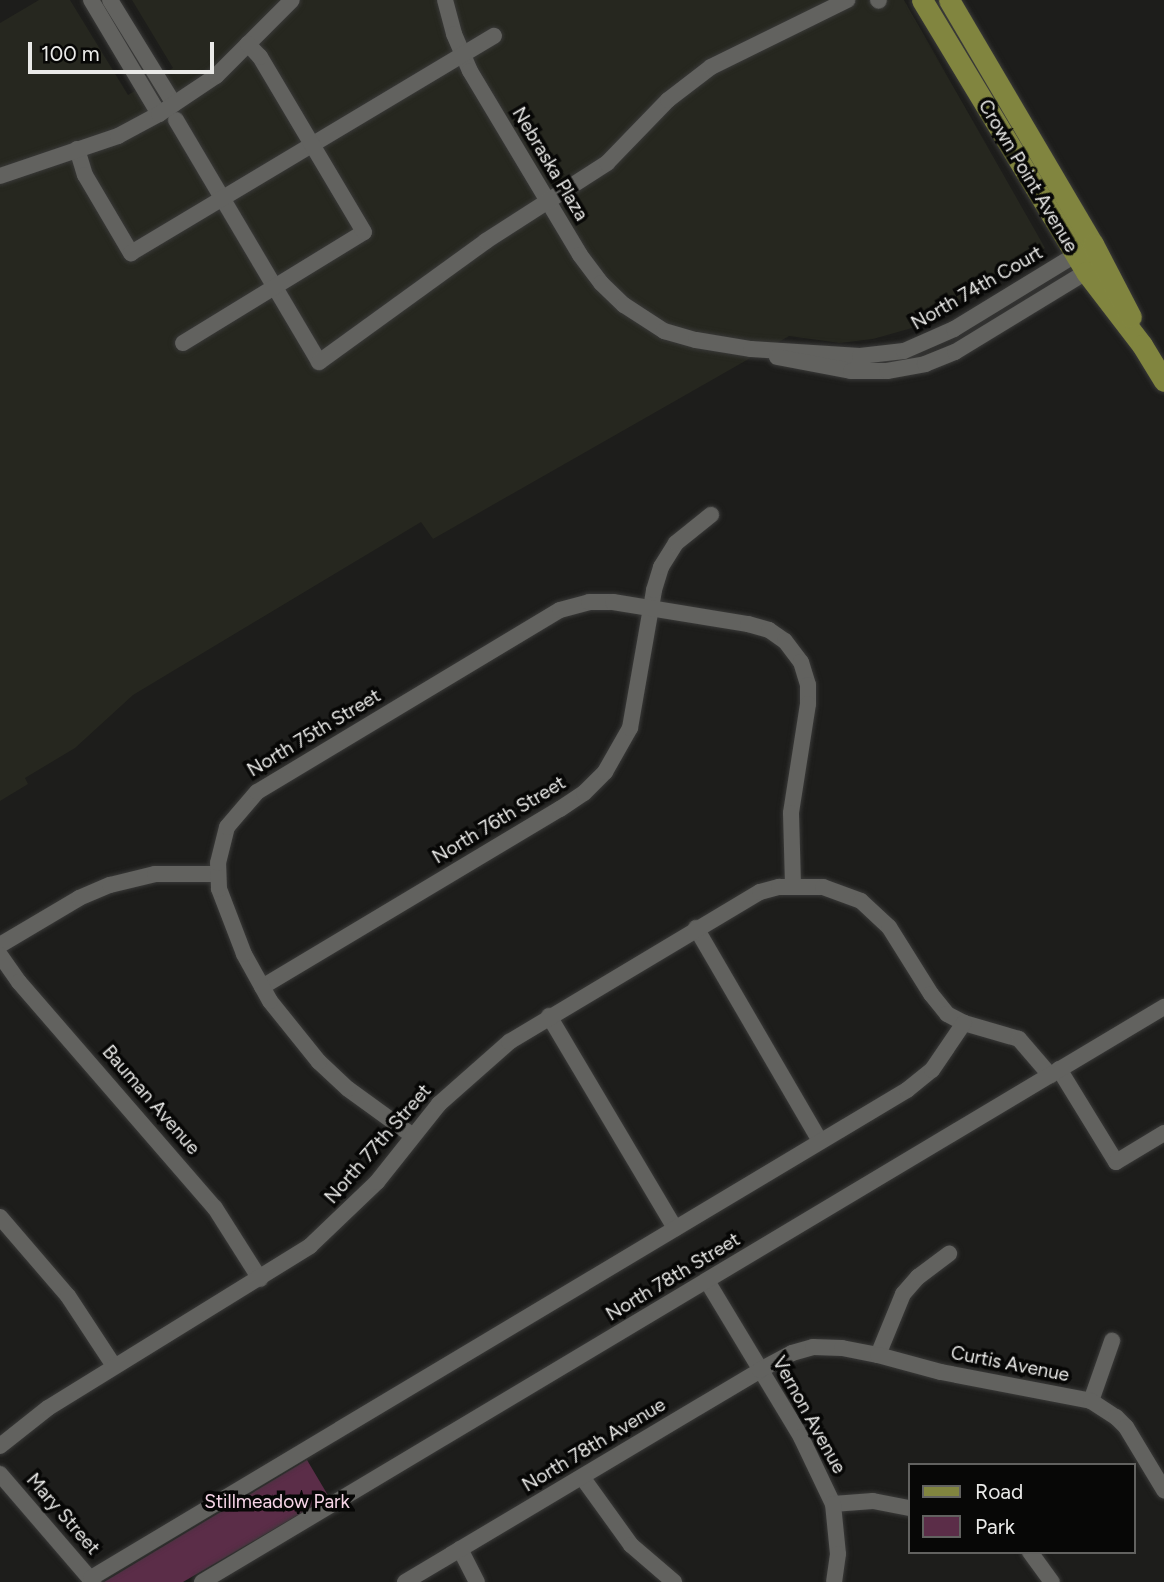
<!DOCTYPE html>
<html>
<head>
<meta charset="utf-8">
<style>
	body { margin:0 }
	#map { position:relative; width:1164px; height:1582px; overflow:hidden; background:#1d1d1b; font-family:Figtree,sans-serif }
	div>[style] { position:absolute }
	.built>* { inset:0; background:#26271f }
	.green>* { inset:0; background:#5b2d48 }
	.roads { filter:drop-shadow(0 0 2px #393938) drop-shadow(0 0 2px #393938) }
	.minor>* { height:16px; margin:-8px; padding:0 8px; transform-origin:8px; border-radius:8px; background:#62625f }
	.major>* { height:21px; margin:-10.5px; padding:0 10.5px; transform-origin:10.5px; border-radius:10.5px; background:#81853f }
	span { translate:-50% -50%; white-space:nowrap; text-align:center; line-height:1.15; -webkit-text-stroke:7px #070706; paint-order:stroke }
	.street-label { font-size:19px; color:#eaeae8 }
	.park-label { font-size:19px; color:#f7d5e7 }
	.legend { position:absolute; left:908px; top:1463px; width:228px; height:91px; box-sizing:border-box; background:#070706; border:2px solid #626260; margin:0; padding:9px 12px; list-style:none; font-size:21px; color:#eaeae8 }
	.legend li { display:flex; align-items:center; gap:14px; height:35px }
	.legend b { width:35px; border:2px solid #626260 }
	.scale { position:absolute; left:28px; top:42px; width:186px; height:32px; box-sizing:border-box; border:4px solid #eaeae8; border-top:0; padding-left:9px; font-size:21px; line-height:24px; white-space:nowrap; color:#eaeae8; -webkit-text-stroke:5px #070706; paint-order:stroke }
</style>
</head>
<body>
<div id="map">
	<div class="built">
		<div style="clip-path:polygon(39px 0,70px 0,128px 95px,173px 68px,132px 0,904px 0,1045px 248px,912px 328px,873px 339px,840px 343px,789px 336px,433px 539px,421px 522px,133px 695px,75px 748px,25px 778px,28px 784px,0 801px,0 23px)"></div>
	</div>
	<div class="green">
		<div style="clip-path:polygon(307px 1460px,329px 1497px,183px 1582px,104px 1582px)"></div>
	</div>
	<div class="roads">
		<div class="minor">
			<div style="left:91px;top:0;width:133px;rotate:59.2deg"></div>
			<div style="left:110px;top:0;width:122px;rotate:58.4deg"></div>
			<div style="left:445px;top:0;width:35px;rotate:75deg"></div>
			<div style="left:454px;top:34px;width:40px;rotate:66.6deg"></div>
			<div style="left:470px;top:71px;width:214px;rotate:59.1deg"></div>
			<div style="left:580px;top:255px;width:35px;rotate:53deg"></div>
			<div style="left:601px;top:283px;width:32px;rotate:44deg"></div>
			<div style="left:624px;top:305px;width:48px;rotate:33deg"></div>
			<div style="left:664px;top:331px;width:33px;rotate:16deg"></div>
			<div style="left:696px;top:340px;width:56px;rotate:9.3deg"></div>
			<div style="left:751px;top:349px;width:109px;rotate:3.7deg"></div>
			<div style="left:860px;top:356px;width:44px;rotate:-6.5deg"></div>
			<div style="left:904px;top:351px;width:55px;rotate:-23.7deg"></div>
			<div style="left:954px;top:329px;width:153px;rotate:-31.4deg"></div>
			<div style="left:878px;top:0;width:1px;rotate:45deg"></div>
			<div style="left:176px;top:120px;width:281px;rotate:59.4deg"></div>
			<div style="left:319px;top:362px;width:206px;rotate:-35.9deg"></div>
			<div style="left:486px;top:241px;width:144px;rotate:-32.8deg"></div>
			<div style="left:607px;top:163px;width:88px;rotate:-45.9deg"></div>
			<div style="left:668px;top:100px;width:54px;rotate:-37.5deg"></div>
			<div style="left:711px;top:67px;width:152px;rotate:-26.2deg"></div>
			<div style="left:77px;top:149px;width:27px;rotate:73deg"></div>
			<div style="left:85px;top:175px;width:91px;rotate:59.5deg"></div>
			<div style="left:131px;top:253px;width:423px;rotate:-30.9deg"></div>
			<div style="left:0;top:176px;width:125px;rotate:-18.7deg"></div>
			<div style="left:118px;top:136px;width:47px;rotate:-28.2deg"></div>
			<div style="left:159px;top:114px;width:69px;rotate:-33.7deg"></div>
			<div style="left:216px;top:76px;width:107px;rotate:-45deg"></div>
			<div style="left:183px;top:343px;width:212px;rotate:-31.5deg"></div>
			<div style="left:364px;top:232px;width:204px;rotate:-120.7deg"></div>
			<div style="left:260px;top:57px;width:18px;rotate:-133deg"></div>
			<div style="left:777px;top:357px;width:75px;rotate:10.7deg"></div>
			<div style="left:851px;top:371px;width:36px"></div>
			<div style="left:887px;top:371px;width:39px;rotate:-10deg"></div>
			<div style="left:925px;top:364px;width:32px;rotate:-22deg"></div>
			<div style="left:955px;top:352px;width:163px;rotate:-31.4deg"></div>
			<div style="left:696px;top:928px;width:246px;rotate:59.8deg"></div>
			<div style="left:0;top:945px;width:92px;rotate:-30.7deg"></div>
			<div style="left:79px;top:898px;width:34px;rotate:-23deg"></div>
			<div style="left:110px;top:885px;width:46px;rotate:-13.7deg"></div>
			<div style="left:155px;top:874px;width:63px"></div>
			<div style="left:0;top:955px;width:33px;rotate:55deg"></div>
			<div style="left:19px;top:982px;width:299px;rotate:49.1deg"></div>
			<div style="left:215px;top:1208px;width:84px;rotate:57.6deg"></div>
			<div style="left:262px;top:987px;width:347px;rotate:-30.9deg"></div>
			<div style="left:560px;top:809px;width:29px;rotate:-34deg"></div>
			<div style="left:584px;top:793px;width:30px;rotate:-45deg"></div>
			<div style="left:605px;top:772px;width:51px;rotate:-60.4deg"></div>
			<div style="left:630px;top:728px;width:140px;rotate:-80.1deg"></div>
			<div style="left:654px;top:590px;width:24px;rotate:-73deg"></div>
			<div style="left:661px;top:567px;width:28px;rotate:-58deg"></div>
			<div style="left:676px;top:543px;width:45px;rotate:-38.7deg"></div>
			<div style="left:549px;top:1016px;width:247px;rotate:59.3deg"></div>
			<div style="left:1059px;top:1069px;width:109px;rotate:58.5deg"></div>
			<div style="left:1116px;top:1162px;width:56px;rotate:-31.1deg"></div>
			<div style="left:413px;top:1136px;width:80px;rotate:-144.1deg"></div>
			<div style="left:348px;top:1089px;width:40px;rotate:-137deg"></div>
			<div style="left:319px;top:1062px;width:78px;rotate:-128.8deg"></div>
			<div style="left:270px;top:1001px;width:54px;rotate:-119deg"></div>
			<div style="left:244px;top:954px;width:70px;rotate:-111deg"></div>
			<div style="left:219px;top:889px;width:26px;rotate:-92deg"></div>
			<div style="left:218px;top:863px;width:37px;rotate:-76deg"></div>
			<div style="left:227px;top:827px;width:46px;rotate:-49.4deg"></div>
			<div style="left:257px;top:792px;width:353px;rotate:-31deg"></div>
			<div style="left:560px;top:610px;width:30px;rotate:-15deg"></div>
			<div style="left:589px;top:602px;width:24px"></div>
			<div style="left:613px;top:602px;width:137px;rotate:9.3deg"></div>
			<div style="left:748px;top:624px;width:22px;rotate:16deg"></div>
			<div style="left:769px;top:630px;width:19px;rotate:35deg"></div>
			<div style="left:785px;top:641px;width:26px;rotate:53deg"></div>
			<div style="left:801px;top:662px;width:24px;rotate:73deg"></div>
			<div style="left:808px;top:685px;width:19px;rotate:90deg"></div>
			<div style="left:808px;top:704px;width:110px;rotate:98.9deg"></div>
			<div style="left:791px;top:813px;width:73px;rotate:88.4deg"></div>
			<div style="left:0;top:1217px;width:104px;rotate:49.3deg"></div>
			<div style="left:68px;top:1296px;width:84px;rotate:56.7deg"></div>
			<div style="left:707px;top:1281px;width:182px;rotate:58.9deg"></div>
			<div style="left:801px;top:1437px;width:74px;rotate:64.5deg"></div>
			<div style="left:833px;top:1504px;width:40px;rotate:-4.3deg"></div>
			<div style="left:873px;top:1501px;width:38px;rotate:11deg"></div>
			<div style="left:878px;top:1355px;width:66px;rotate:-67.7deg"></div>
			<div style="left:903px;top:1294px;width:23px;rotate:-49deg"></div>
			<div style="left:918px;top:1277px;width:39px;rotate:-37deg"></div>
			<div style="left:1091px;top:1401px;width:64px;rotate:-70.7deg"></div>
			<div style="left:0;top:1446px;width:61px;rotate:-38.4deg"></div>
			<div style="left:48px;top:1408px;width:308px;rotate:-31.7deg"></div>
			<div style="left:310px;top:1246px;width:93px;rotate:-43.7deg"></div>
			<div style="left:377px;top:1182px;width:100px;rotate:-51.5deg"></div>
			<div style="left:439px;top:1104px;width:94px;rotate:-41.5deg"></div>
			<div style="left:509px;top:1042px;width:292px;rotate:-30.9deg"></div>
			<div style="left:760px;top:892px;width:20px;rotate:-15deg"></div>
			<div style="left:779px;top:887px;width:44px"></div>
			<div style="left:823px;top:887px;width:40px;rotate:20.2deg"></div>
			<div style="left:861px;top:901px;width:38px;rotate:43deg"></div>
			<div style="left:889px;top:927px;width:79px;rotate:57.9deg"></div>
			<div style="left:931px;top:994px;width:26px;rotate:51deg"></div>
			<div style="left:947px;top:1014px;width:19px;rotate:28deg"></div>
			<div style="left:964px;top:1023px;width:57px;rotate:16.2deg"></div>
			<div style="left:1019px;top:1039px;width:48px;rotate:49.3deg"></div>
			<div style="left:0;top:1474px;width:143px;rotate:49.3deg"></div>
			<div style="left:582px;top:1477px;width:84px;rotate:54.2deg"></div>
			<div style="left:631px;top:1545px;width:57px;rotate:40.7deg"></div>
			<div style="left:833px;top:1504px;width:50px;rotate:84.3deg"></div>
			<div style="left:838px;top:1554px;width:28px;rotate:98deg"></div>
			<div style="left:460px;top:1549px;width:37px;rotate:63deg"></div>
			<div style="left:1030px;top:1552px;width:37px;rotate:54deg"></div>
			<div style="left:91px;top:1578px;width:951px;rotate:-30.88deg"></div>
			<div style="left:907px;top:1090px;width:32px;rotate:-39deg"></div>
			<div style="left:932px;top:1070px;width:57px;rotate:-55.8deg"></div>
			<div style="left:202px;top:1582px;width:1121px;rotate:-30.87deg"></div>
			<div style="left:405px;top:1582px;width:413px;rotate:-30.8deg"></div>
			<div style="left:760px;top:1370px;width:36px;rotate:-28deg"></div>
			<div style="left:792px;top:1353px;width:22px;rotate:-16deg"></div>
			<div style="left:813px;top:1347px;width:29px;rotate:2deg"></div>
			<div style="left:842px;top:1348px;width:37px;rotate:11deg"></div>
			<div style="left:878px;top:1355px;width:65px;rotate:15.1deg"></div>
			<div style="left:941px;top:1372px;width:153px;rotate:10.9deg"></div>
			<div style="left:1091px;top:1401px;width:30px;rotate:33deg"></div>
			<div style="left:1116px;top:1417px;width:14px;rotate:45deg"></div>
			<div style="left:1126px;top:1427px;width:74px;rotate:58.9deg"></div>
		</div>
		<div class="major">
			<div style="left:922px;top:0;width:318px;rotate:58.9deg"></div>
			<div style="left:1086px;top:272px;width:92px;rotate:52.5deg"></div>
			<div style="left:1142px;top:345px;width:42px;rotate:58.6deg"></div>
			<div style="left:949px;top:0;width:283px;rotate:59.5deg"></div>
			<div style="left:1093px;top:244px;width:82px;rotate:62.5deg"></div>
		</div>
	</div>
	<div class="street-label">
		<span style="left:550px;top:164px;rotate:59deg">Nebraska Plaza</span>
		<span style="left:1028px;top:176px;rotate:59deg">Crown Point Avenue</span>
		<span style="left:977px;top:288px;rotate:-30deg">North 74th Court</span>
		<span style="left:314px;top:733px;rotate:-31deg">North 75th Street</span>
		<span style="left:499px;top:820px;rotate:-31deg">North 76th Street</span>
		<span style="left:151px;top:1100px;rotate:49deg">Bauman Avenue</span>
		<span style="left:378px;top:1144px;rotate:-49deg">North 77th Street</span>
		<span style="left:673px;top:1277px;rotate:-31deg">North 78th Street</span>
		<span style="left:1010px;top:1364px;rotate:11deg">Curtis Avenue</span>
		<span style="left:809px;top:1415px;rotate:61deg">Vernon Avenue</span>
		<span style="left:594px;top:1445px;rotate:-31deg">North 78th Avenue</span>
		<span style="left:63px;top:1514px;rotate:49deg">Mary Street</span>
	</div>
	<div class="park-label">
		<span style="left:277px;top:1502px">Stillmeadow Park</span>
	</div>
	<ul class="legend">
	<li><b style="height:9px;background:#81853f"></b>Road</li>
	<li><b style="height:19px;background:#5b2d48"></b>Park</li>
	</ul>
	<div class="scale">100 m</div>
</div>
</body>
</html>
